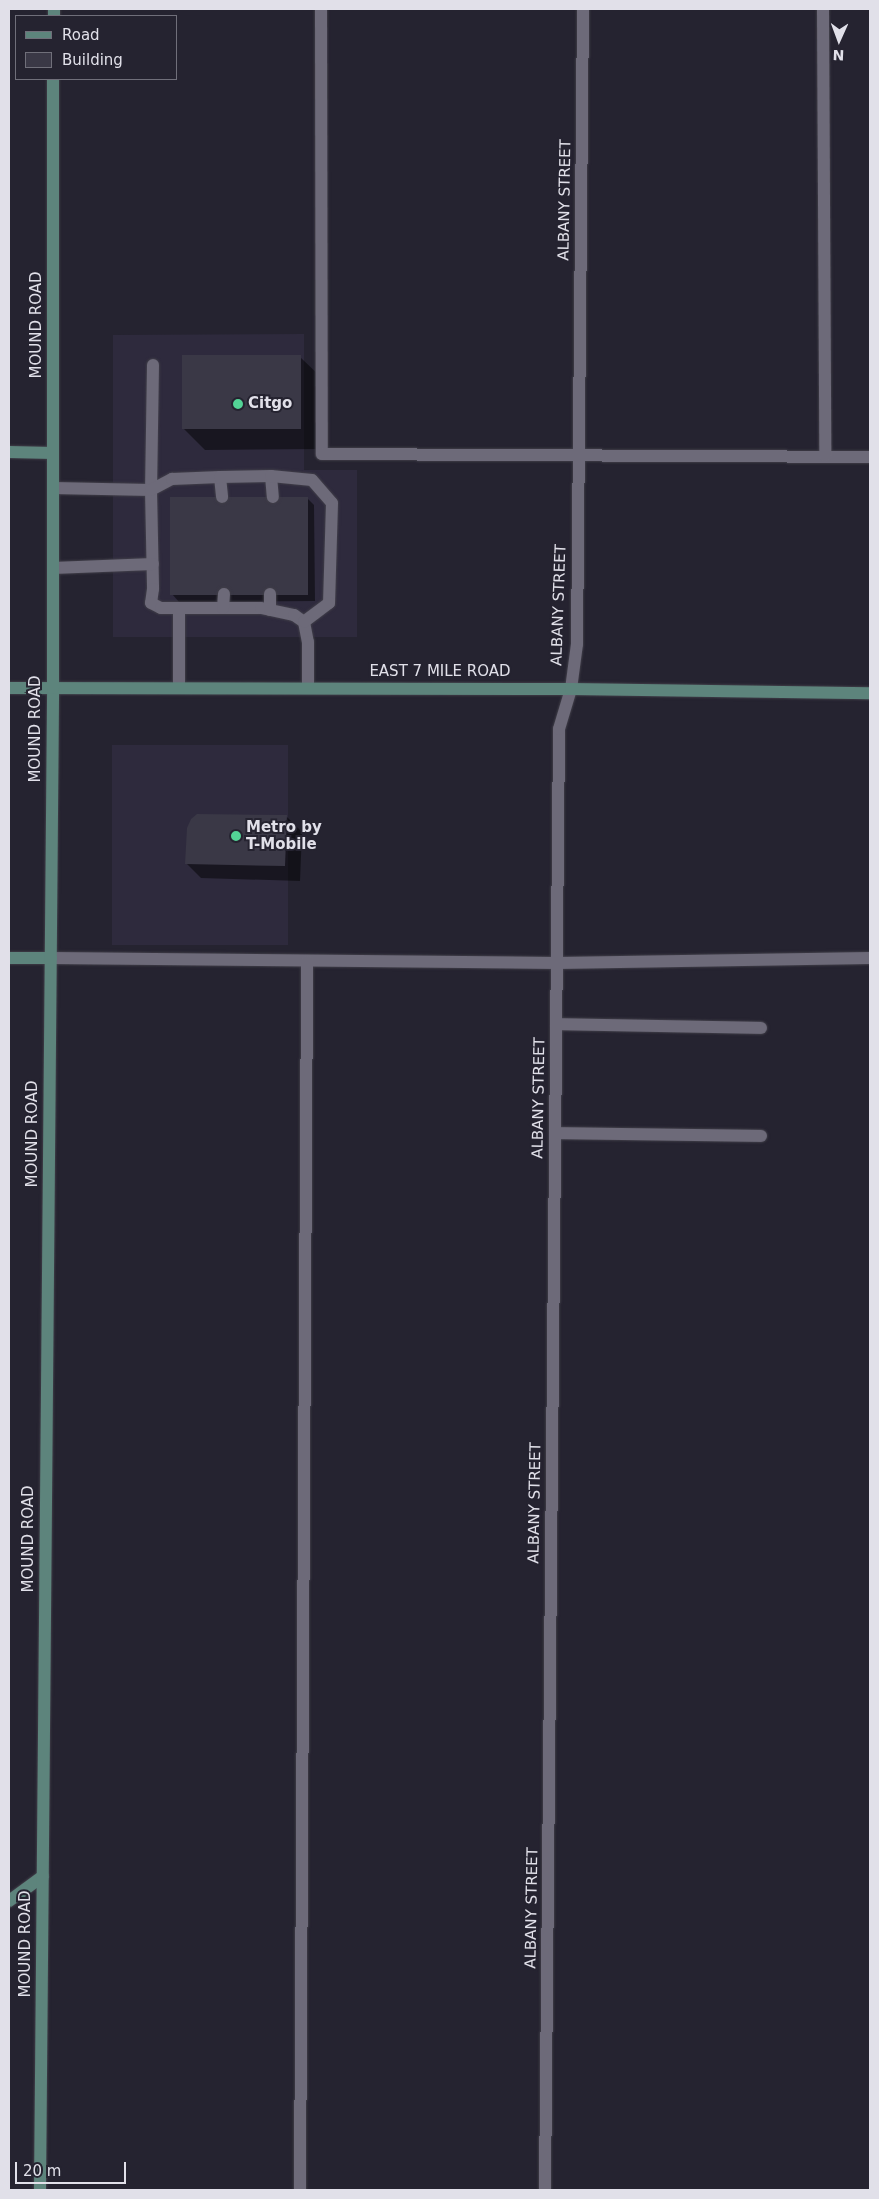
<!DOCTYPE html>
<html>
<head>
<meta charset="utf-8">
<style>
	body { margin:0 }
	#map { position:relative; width:879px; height:2199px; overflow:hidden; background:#252330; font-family:"DejaVu Sans",sans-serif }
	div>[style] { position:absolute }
	.built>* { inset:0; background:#2e2a3d; transform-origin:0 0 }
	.shadow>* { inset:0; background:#0007 }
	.building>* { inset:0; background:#3a3846; transform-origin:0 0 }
	.roads { filter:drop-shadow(0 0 1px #413f49) drop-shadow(0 0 1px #413f49) }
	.lane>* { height:12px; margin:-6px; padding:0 6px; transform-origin:6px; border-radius:6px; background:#6d6a79 }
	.street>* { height:12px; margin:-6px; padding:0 6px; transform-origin:6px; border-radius:6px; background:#6d6a79 }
	.secondary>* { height:12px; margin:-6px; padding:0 6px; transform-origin:6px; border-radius:6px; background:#5d847c }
	.dots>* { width:14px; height:14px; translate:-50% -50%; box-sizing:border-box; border:2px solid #252330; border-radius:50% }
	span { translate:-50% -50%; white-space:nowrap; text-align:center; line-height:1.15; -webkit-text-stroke:4px #252330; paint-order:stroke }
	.street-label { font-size:15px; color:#e1e0e9 }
	.poi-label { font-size:15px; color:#e1e0e9; font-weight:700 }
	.left { translate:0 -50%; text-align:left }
	.frame { position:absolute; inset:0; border:10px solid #e1e0e9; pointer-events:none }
	.legend { position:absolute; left:15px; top:15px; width:162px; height:65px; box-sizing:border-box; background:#252330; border:1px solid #706f7a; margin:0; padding:6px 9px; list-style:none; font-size:15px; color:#e1e0e9 }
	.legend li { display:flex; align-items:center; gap:10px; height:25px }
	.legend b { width:25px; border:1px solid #706f7a }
	.north { position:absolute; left:814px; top:15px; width:50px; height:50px; -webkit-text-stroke:4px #252330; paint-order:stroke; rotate:182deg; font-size:14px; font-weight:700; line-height:20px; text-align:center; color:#e1e0e9 }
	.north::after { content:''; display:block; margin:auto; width:18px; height:22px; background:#e1e0e9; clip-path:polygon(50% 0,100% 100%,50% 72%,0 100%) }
	.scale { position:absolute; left:15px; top:2162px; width:111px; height:22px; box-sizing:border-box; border:2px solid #e1e0e9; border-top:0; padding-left:6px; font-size:15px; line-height:18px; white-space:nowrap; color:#e1e0e9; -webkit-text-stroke:4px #252330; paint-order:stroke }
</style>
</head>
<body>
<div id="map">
	<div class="built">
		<div style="clip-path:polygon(304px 334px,304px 470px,357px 470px,357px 637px,113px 637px,113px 335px)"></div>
		<div style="left:112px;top:745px;width:176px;height:200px"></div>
	</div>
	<div class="shadow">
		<div style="clip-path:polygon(300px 357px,322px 378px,322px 449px,205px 450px,184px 429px)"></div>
		<div style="clip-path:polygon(307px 498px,314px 505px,315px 601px,179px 602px,172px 594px)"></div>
		<div style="clip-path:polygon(287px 817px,302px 832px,300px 881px,201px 878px,187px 864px)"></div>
	</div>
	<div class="building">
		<div style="left:301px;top:355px;width:74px;height:119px;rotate:90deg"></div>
		<div style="left:170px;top:497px;width:138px;height:98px"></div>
		<div style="clip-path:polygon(197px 814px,287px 815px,285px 866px,185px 864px,187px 828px,191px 819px)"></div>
	</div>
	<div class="roads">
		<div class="lane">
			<div style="left:321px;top:9px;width:445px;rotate:89.9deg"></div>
			<div style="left:322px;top:454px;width:548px;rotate:0.31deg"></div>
			<div style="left:823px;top:9px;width:447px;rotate:89.7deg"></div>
			<div style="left:153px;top:365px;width:125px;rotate:90.9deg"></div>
			<div style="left:151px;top:490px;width:99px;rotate:88.8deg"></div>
			<div style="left:153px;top:589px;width:14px;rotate:98deg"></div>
			<div style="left:151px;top:603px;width:11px;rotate:27deg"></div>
			<div style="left:161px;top:608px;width:100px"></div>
			<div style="left:261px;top:608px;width:34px;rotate:12deg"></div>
			<div style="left:294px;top:615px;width:12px;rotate:35deg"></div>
			<div style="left:304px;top:622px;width:20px;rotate:79deg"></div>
			<div style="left:308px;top:642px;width:46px;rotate:90deg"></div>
			<div style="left:271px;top:476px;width:21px;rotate:85deg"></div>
			<div style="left:220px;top:477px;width:20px;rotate:84deg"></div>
			<div style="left:53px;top:488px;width:98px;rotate:1.2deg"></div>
			<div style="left:151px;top:490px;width:24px;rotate:-28deg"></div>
			<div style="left:172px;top:479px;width:48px;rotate:-2.4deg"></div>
			<div style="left:220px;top:477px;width:51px;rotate:-1.1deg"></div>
			<div style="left:271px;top:476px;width:41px;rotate:5.6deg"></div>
			<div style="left:312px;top:480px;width:30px;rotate:49deg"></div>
			<div style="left:332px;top:503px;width:100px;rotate:91.7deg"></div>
			<div style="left:329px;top:603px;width:31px;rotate:143deg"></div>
			<div style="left:53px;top:568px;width:100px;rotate:-2.3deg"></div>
			<div style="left:223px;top:608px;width:14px;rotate:-86deg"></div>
			<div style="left:270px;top:610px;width:16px;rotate:-90deg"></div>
			<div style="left:179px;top:688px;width:80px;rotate:-90deg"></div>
			<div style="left:51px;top:958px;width:506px;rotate:0.57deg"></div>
			<div style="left:557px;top:963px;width:313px;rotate:-0.9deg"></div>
			<div style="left:556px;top:1024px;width:205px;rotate:1.1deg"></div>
			<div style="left:555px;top:1133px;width:206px;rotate:0.8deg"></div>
			<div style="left:300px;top:2190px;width:1229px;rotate:-89.67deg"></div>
		</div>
		<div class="street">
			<div style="left:545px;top:2190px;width:1461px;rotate:-89.45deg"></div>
			<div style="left:559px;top:729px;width:42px;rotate:-73.3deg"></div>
			<div style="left:571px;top:689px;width:45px;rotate:-82.4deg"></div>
			<div style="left:577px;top:644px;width:635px;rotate:-89.46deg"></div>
		</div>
		<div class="secondary">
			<div style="left:54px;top:16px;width:7px;rotate:-90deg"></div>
			<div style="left:9px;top:452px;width:44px;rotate:1.3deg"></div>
			<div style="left:9px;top:688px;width:562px;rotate:0.1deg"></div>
			<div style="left:571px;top:689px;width:299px;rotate:0.8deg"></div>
			<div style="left:9px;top:958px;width:42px"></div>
			<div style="left:9px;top:1901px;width:42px;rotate:-36.3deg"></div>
			<div style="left:40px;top:2190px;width:1502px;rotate:-89.5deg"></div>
			<div style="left:53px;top:688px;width:609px;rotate:-90deg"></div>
		</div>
	</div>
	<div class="dots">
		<div style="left:238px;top:404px;background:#53d396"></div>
		<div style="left:236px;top:836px;background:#53d396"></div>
	</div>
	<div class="street-label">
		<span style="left:565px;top:200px;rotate:-89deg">ALBANY STREET</span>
		<span style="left:37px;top:325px;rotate:-90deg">MOUND ROAD</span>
		<span style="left:559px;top:605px;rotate:-88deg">ALBANY STREET</span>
		<span style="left:440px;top:672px">EAST 7 MILE ROAD</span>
		<span style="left:36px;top:729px;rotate:-90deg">MOUND ROAD</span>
		<span style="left:539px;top:1098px;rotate:-89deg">ALBANY STREET</span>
		<span style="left:33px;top:1134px;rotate:-90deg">MOUND ROAD</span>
		<span style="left:535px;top:1503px;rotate:-89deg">ALBANY STREET</span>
		<span style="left:29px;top:1539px;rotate:-90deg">MOUND ROAD</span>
		<span style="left:532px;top:1908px;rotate:-89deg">ALBANY STREET</span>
		<span style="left:26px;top:1944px;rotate:-90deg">MOUND ROAD</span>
	</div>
	<div class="poi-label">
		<span class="left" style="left:248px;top:404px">Citgo</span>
		<span class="left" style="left:246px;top:836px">Metro by<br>T-Mobile</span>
	</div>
	<div class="frame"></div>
	<ul class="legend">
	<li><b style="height:6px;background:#5d847c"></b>Road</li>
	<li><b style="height:14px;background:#3a3846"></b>Building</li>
	</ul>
	<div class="north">N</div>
	<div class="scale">20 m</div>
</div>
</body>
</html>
